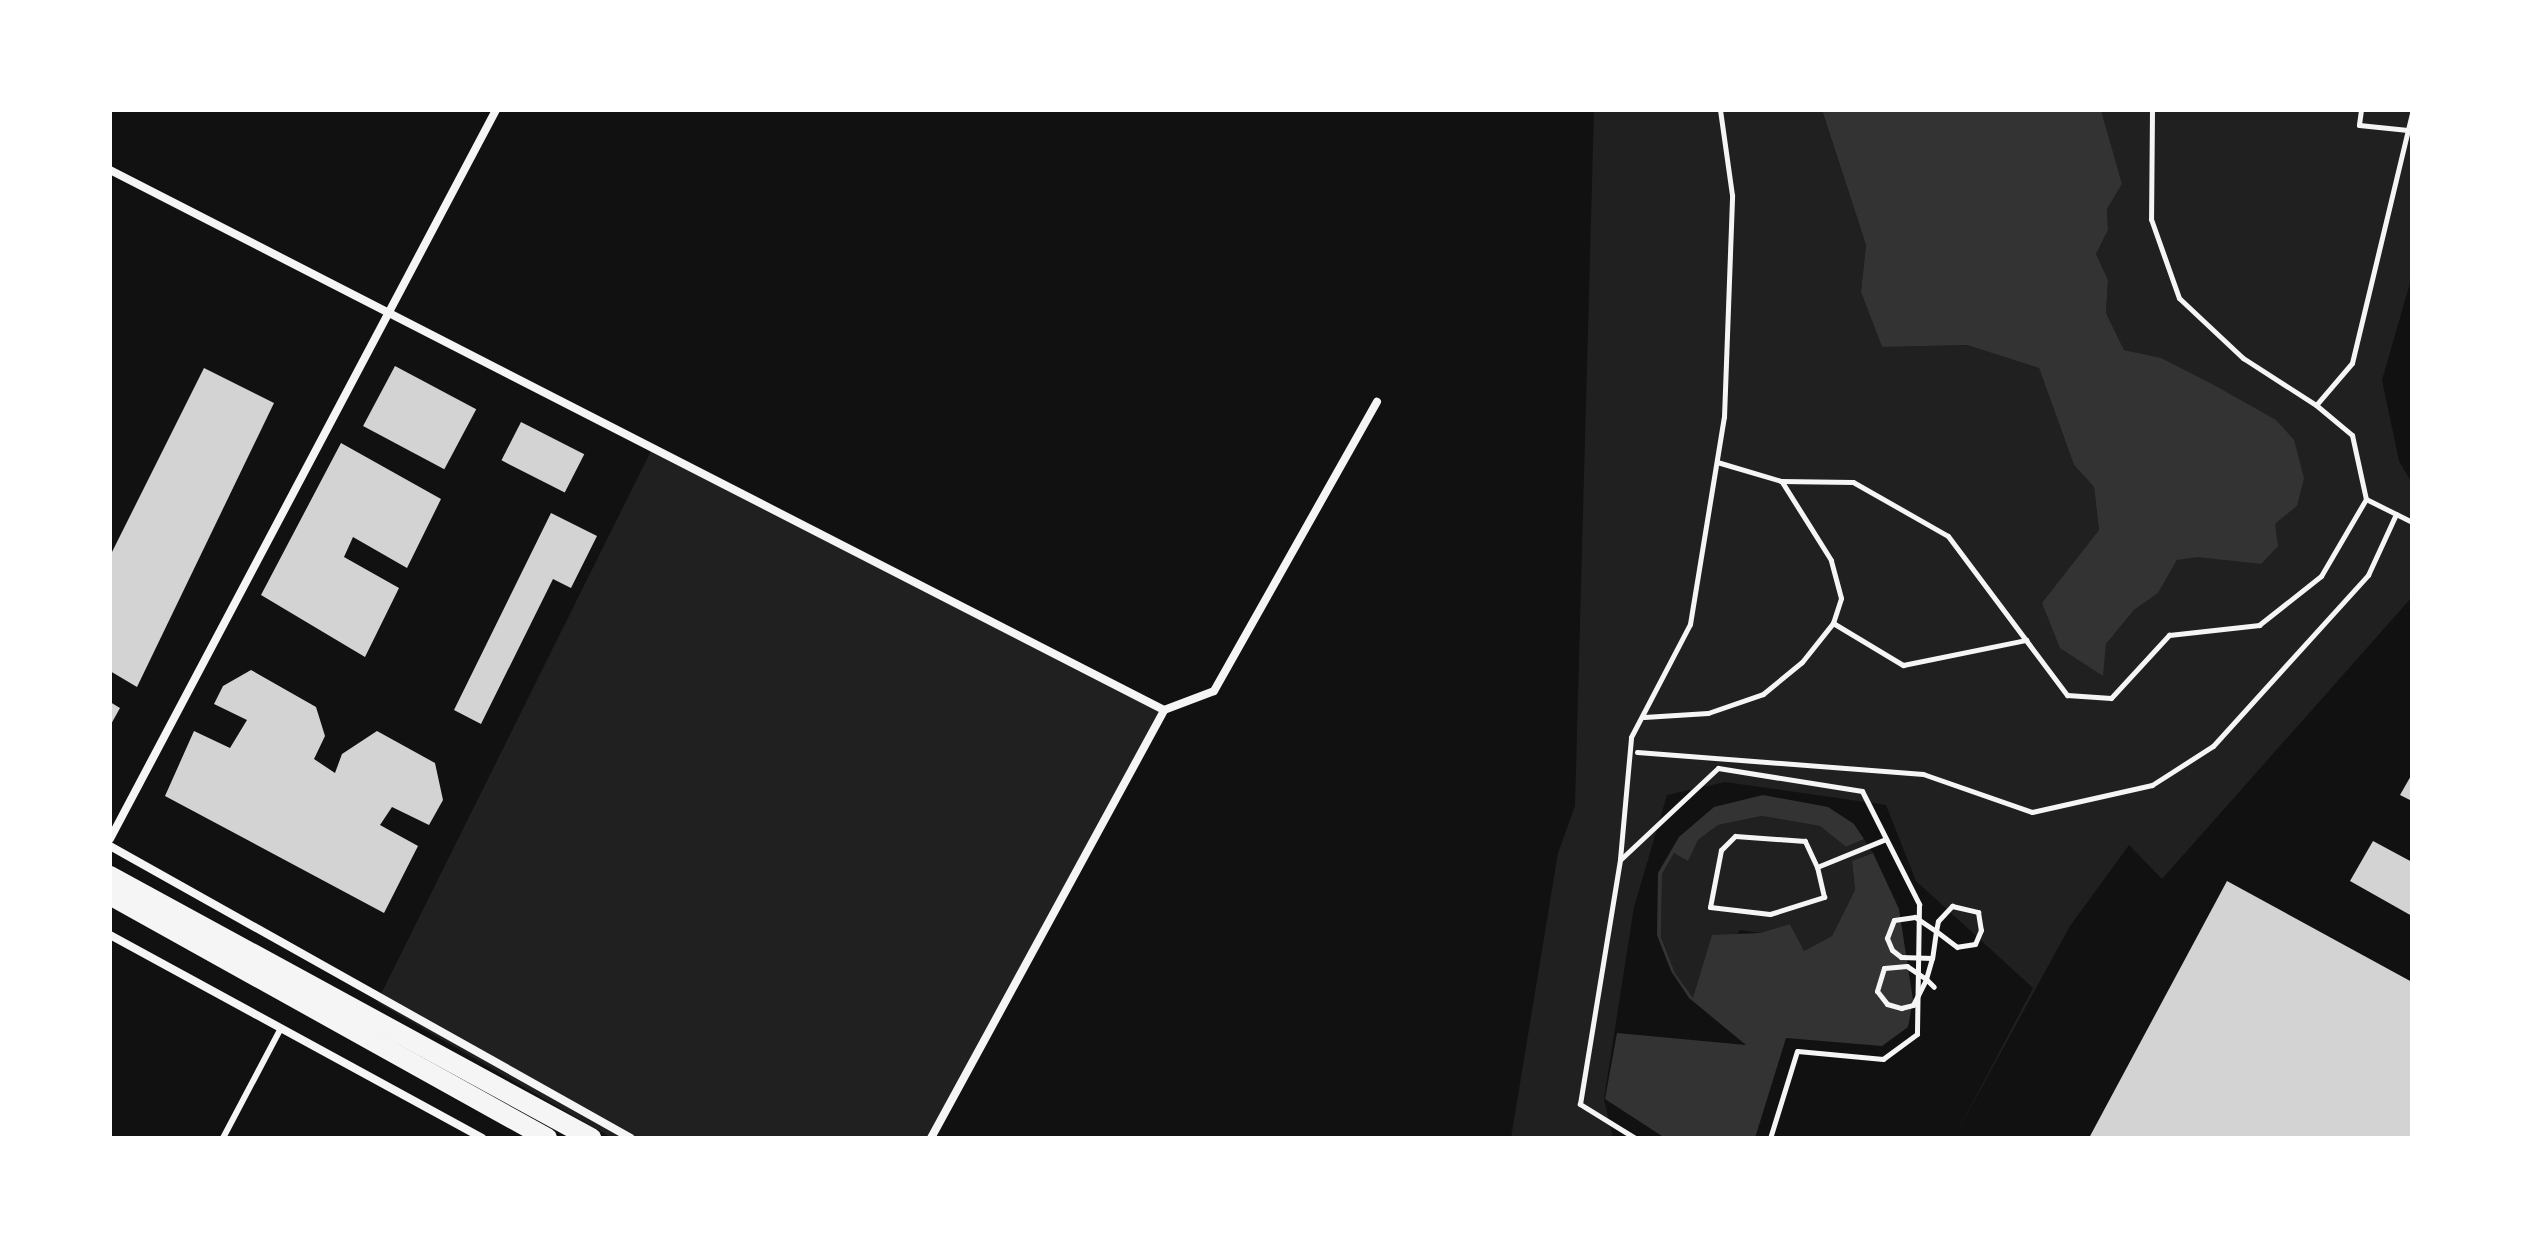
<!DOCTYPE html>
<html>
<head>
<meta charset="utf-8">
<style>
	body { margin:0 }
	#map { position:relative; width:2522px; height:1248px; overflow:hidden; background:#111; font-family:"IBM Plex Serif",serif }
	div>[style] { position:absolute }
	.green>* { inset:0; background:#202020 }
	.water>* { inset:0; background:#333 }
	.building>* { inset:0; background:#d3d3d3; transform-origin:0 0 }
	.path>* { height:5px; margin:-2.5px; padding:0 2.5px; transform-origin:2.5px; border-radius:2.5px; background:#f5f5f5 }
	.service>* { height:6px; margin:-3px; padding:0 3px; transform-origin:3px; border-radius:3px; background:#f5f5f5 }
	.minor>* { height:8px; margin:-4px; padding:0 4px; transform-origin:4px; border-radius:4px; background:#f5f5f5 }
	.primary>* { height:20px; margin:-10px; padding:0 10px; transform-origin:10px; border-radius:10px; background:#f5f5f5 }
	span { translate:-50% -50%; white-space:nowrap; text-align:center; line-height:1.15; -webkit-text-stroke:6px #fff; paint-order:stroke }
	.frame { position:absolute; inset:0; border:112px solid #fff; pointer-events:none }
</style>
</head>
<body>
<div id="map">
	<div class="green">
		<div style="clip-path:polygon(1594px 110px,1822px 110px,1866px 245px,1861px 292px,1882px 347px,1967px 345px,2039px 368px,2074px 465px,2094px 487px,2099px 530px,2042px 604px,2102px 676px,2106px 644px,2134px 610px,2158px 593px,2177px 560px,2196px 556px,2261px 564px,2275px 524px,2297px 506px,2243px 404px,2161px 359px,2124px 350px,2106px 313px,2108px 280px,2096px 254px,2108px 230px,2107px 209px,2122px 184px,2101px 110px,2412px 110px,2412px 276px,2382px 380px,2399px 461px,2412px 483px,2412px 597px,2162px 879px,2129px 845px,2070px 926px,1954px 1138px,2033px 988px,1916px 881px,1886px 805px,1725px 782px,1667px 795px,1634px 907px,1604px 1099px,1613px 1138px,1511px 1138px,1558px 853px,1575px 806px)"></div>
		<div style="clip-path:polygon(653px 447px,1164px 710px,931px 1138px,612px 1138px,377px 1002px)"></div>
		<div style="clip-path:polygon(1763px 816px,1820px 826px,1846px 847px,1864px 839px,1873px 853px,1852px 861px,1855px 890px,1832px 936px,1804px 951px,1790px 924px,1760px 933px,1740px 930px,1693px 999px,1675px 973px,1661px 936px,1662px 874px,1674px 853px,1688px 860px,1698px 840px,1718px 825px)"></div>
	</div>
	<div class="water">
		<div style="clip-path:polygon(1822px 110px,2101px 110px,2122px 184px,2107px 209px,2108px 230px,2096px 254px,2108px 280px,2106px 313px,2124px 350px,2161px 358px,2212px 384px,2276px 420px,2294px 440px,2304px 478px,2297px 506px,2275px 524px,2278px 546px,2261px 564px,2197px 557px,2177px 560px,2158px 593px,2134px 610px,2106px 644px,2103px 676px,2060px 648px,2042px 603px,2099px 530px,2094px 487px,2074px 465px,2039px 368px,1967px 345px,1882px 347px,1861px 292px,1866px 245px)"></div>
		<div style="clip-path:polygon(1763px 795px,1828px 807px,1854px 824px,1864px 839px,1846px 847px,1820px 826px,1762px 816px,1718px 825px,1698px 840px,1688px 861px,1674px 853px,1662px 874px,1661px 937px,1675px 973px,1693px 998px,1712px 935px,1760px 933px,1790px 924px,1804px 951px,1832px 936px,1855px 890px,1852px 861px,1873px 853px,1899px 909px,1913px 1000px,1908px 1027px,1882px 1046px,1786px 1038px,1755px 1138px,1665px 1138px,1605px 1099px,1617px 1033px,1746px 1045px,1689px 998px,1671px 971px,1657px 935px,1658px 873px,1679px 837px,1714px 807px)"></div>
	</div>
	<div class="building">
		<div style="left:395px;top:366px;width:92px;height:68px;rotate:28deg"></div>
		<div style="clip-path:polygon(204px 368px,274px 403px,137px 687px,110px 671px,110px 556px)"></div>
		<div style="left:521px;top:422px;width:71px;height:43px;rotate:27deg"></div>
		<div style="clip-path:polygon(341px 443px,441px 499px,407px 568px,353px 537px,344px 557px,399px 588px,365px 657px,261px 595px)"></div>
		<div style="clip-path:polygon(551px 513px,597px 536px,571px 588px,553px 579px,481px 724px,454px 710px)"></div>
		<div style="clip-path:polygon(251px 670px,316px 707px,325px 736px,314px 759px,335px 773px,342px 754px,377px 731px,435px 763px,443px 800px,429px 825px,392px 807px,380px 825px,418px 846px,384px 913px,165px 796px,194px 731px,230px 748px,247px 720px,214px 704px,223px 686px)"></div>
		<div style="clip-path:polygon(110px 702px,120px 708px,110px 726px)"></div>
		<div style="clip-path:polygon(2412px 774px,2412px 801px,2400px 795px)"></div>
		<div style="clip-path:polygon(2373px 841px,2412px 862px,2412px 916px,2350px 881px)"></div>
		<div style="clip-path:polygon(2227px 881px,2412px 982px,2412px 1138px,2089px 1138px)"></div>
	</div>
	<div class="path">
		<div style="left:2152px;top:110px;width:109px;rotate:90.5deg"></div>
		<div style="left:2151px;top:219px;width:84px;rotate:70.5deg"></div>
		<div style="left:2179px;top:298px;width:88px;rotate:43.2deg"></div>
		<div style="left:2243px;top:358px;width:87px;rotate:32.8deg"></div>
		<div style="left:2361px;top:110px;width:15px;rotate:98deg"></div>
		<div style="left:2359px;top:125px;width:49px;rotate:5.8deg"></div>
		<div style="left:2412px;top:113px;width:257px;rotate:103.5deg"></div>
		<div style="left:2352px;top:363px;width:55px;rotate:130.6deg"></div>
		<div style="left:2316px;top:405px;width:47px;rotate:39.8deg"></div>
		<div style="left:2352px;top:435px;width:66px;rotate:77.7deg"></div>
		<div style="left:2366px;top:499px;width:51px;rotate:26.6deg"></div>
		<div style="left:1717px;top:462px;width:67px;rotate:16.5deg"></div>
		<div style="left:1781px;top:481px;width:72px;rotate:0.8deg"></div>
		<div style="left:1853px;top:482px;width:109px;rotate:29.6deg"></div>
		<div style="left:1948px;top:536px;width:199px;rotate:53.2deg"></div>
		<div style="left:2067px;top:695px;width:44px;rotate:3.9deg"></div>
		<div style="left:2111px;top:698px;width:86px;rotate:-47.4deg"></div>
		<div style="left:2169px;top:635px;width:91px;rotate:-6.3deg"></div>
		<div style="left:2259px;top:625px;width:79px;rotate:-38.3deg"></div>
		<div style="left:2321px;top:576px;width:89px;rotate:-59.7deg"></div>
		<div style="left:1833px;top:623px;width:82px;rotate:31deg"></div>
		<div style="left:1903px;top:665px;width:126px;rotate:-11.5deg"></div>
		<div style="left:1644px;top:717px;width:64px;rotate:-3.6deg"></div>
		<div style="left:1708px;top:713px;width:58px;rotate:-19.1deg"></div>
		<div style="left:1763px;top:694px;width:50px;rotate:-39.4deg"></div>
		<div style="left:1802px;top:662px;width:50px;rotate:-51.5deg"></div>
		<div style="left:1833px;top:623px;width:26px;rotate:-72deg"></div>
		<div style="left:1841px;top:598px;width:39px;rotate:-105deg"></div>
		<div style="left:1831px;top:560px;width:92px;rotate:-122.1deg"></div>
		<div style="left:1637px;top:752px;width:287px;rotate:4.4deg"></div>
		<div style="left:1923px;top:774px;width:115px;rotate:19.2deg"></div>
		<div style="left:2032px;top:812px;width:123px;rotate:-12.7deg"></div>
		<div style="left:2152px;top:785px;width:72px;rotate:-32.6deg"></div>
		<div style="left:2213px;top:746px;width:231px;rotate:-47.8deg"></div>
		<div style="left:2368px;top:575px;width:67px;rotate:-65.3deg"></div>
		<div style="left:1621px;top:859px;width:133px;rotate:-43.2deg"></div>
		<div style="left:1718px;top:768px;width:146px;rotate:9.1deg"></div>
		<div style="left:1862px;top:791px;width:127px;rotate:63.2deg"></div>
		<div style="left:1919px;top:904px;width:130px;rotate:90.9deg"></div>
		<div style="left:1917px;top:1034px;width:42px;rotate:143.7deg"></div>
		<div style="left:1883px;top:1059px;width:86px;rotate:-174.7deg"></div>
		<div style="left:1797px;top:1051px;width:91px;rotate:107.2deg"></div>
		<div style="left:1817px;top:867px;width:29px;rotate:-115deg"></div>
		<div style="left:1805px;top:841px;width:70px;rotate:-175.9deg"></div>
		<div style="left:1735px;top:836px;width:20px;rotate:135deg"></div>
		<div style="left:1721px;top:850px;width:58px;rotate:100.9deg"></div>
		<div style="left:1710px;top:907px;width:60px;rotate:6.7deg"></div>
		<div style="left:1770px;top:914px;width:57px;rotate:-17.5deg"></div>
		<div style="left:1824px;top:897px;width:31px;rotate:-103deg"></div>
		<div style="left:1817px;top:867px;width:74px;rotate:-22.1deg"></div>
		<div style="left:1932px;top:958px;width:31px;rotate:-178deg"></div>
		<div style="left:1901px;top:957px;width:11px;rotate:-142deg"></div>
		<div style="left:1892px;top:950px;width:13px;rotate:-113deg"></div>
		<div style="left:1887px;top:938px;width:19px;rotate:-69deg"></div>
		<div style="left:1894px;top:920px;width:21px;rotate:-8deg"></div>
		<div style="left:1915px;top:917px;width:25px;rotate:34deg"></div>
		<div style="left:1936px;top:931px;width:10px;rotate:-79deg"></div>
		<div style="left:1938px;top:921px;width:21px;rotate:-47deg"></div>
		<div style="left:1952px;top:906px;width:27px;rotate:13deg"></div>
		<div style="left:1978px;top:912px;width:18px;rotate:81deg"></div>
		<div style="left:1981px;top:930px;width:15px;rotate:113deg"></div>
		<div style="left:1975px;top:944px;width:18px;rotate:171deg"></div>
		<div style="left:1957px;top:947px;width:26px;rotate:-143deg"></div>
		<div style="left:1936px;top:931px;width:27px;rotate:98deg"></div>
		<div style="left:1932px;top:958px;width:22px;rotate:106deg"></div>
		<div style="left:1926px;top:979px;width:23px;rotate:-146deg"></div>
		<div style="left:1907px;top:966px;width:23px;rotate:175deg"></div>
		<div style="left:1884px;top:968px;width:24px;rotate:107deg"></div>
		<div style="left:1877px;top:991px;width:16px;rotate:52deg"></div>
		<div style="left:1887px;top:1004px;width:15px;rotate:16deg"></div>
		<div style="left:1901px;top:1008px;width:12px;rotate:-14deg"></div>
		<div style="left:1913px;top:1005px;width:29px;rotate:-63deg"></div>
		<div style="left:1926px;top:979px;width:11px;rotate:45deg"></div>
		<div style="left:1635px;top:1138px;width:65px;rotate:-148.3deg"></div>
		<div style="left:1580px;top:1104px;width:248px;rotate:-80.7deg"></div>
		<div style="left:1620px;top:859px;width:122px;rotate:-84.8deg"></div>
		<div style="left:1631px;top:737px;width:127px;rotate:-62.4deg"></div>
		<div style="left:1690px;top:624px;width:210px;rotate:-80.7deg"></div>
		<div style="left:1724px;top:417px;width:222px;rotate:-87.9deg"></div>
		<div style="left:1732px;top:195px;width:86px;rotate:-98deg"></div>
	</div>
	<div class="service">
		<div style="left:223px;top:1138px;width:124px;rotate:-62.2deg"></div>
	</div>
	<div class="minor">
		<div style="left:110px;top:170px;width:1184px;rotate:27.13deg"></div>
		<div style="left:110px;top:839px;width:825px;rotate:-62.1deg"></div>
		<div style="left:110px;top:846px;width:597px;rotate:29.27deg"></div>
		<div style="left:110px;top:935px;width:424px;rotate:28.6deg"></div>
		<div style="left:931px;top:1138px;width:487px;rotate:-61.4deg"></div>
		<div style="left:1164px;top:710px;width:53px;rotate:-20.8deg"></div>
		<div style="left:1214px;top:691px;width:332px;rotate:-60.6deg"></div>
	</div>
	<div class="primary">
		<div style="left:110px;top:876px;width:548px;rotate:28.58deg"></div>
		<div style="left:110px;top:895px;width:500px;rotate:29.08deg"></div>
	</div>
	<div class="frame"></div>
</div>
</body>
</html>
